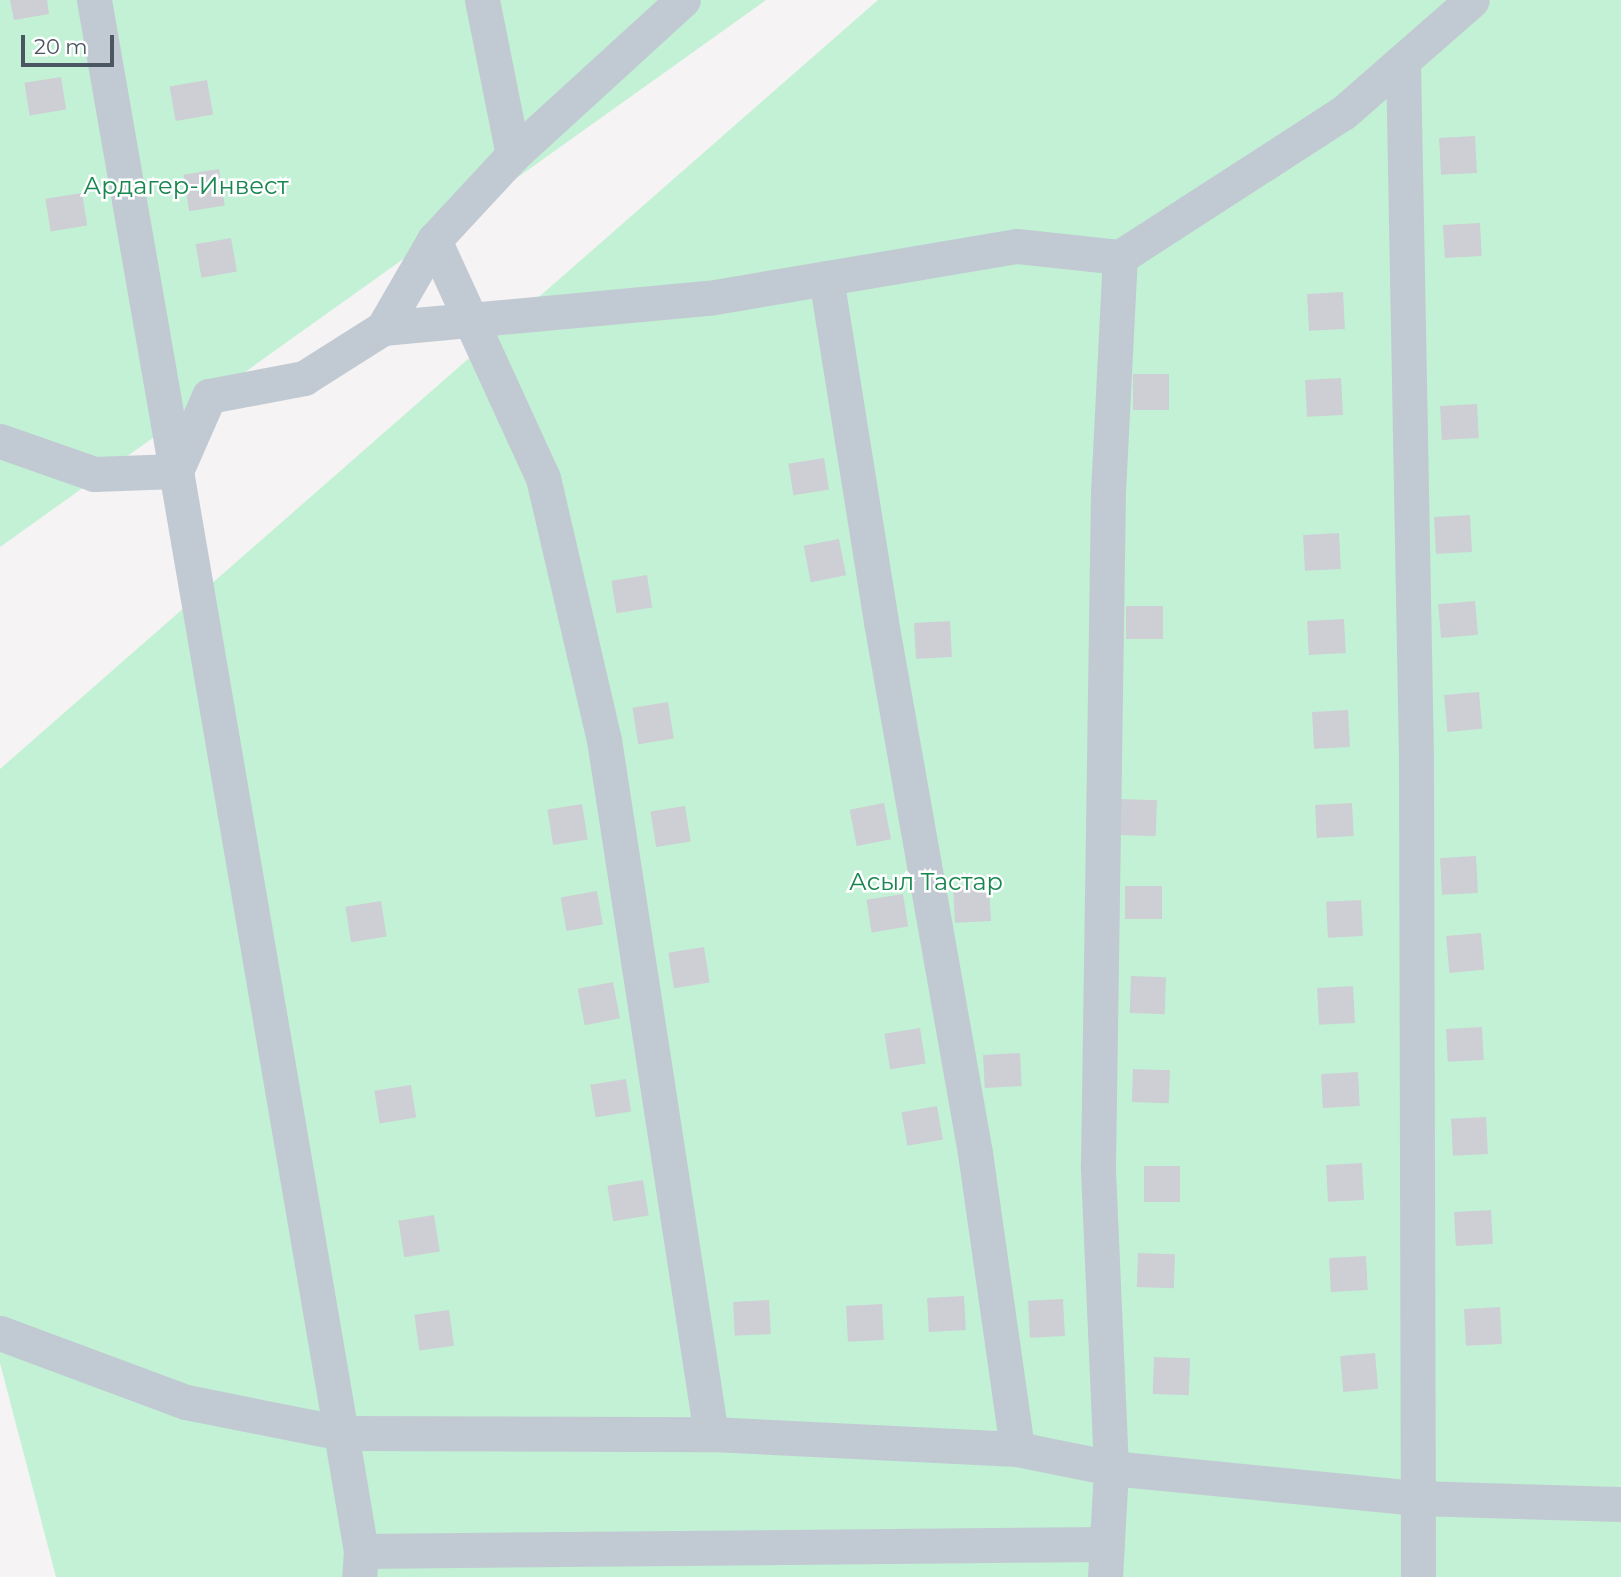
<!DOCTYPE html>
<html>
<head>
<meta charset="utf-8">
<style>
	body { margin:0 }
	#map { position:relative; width:1621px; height:1577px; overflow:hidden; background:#f5f3f3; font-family:Montserrat,sans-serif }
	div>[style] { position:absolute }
	.green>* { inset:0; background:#c3f1d5 }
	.building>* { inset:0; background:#cdcfd5; transform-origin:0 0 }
	.minor>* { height:35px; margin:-17.5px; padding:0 17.5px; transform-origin:17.5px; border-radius:17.5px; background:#c1cad2 }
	span { translate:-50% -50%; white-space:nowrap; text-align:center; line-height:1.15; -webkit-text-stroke:5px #fff; paint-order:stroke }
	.park-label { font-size:24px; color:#17864f }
	.scale { position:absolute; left:21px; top:35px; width:93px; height:32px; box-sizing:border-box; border:4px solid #4a5661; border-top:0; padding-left:9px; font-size:21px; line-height:24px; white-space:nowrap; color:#4a5661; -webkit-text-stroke:5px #fff; paint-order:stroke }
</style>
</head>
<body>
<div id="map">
	<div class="green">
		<div style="clip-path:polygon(0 0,766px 0,0 547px)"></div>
		<div style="clip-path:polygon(878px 0,1621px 0,1621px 1577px,56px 1577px,0 1363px,0 769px)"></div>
	</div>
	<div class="building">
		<div style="clip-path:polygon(10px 0,47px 0,49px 14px,14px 20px)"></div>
		<div style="left:61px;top:77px;width:33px;height:37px;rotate:81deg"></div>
		<div style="left:207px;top:80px;width:35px;height:38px;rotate:80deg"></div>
		<div style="left:1475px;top:136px;width:37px;height:36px;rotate:87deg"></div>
		<div style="left:219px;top:169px;width:37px;height:36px;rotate:81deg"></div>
		<div style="left:82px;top:193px;width:33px;height:37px;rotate:81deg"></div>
		<div style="left:1480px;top:223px;width:33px;height:37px;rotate:87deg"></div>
		<div style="left:231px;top:238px;width:34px;height:36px;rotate:80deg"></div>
		<div style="left:1343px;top:292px;width:37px;height:36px;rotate:87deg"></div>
		<div style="left:1133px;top:374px;width:36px;height:36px"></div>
		<div style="left:1341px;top:378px;width:37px;height:36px;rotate:87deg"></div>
		<div style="left:1477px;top:404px;width:34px;height:37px;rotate:87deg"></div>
		<div style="left:824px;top:458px;width:32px;height:36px;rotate:81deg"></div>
		<div style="left:1470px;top:515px;width:37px;height:36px;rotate:87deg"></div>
		<div style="left:1339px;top:533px;width:36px;height:36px;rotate:87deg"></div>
		<div style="left:839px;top:539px;width:37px;height:36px;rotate:79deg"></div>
		<div style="left:647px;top:575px;width:33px;height:36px;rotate:81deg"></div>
		<div style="left:1475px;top:601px;width:34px;height:37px;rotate:85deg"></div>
		<div style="left:1126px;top:606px;width:37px;height:33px"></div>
		<div style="left:1344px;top:619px;width:34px;height:37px;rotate:87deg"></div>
		<div style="left:950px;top:621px;width:36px;height:36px;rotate:87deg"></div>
		<div style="left:1479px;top:692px;width:37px;height:35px;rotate:85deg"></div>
		<div style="left:668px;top:702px;width:37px;height:36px;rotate:81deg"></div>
		<div style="left:1348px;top:710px;width:37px;height:36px;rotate:87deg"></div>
		<div style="left:1121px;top:799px;width:36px;height:36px;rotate:2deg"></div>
		<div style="left:884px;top:803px;width:37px;height:35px;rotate:79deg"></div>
		<div style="left:1352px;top:803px;width:33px;height:37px;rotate:87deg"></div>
		<div style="left:582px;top:804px;width:36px;height:35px;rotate:81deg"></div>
		<div style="left:685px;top:806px;width:36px;height:35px;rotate:81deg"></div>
		<div style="left:1476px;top:856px;width:37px;height:36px;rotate:87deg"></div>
		<div style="left:989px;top:884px;width:37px;height:36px;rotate:87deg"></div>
		<div style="left:1125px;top:886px;width:37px;height:33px"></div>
		<div style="left:597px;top:891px;width:34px;height:37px;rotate:80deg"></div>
		<div style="left:903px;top:894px;width:33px;height:37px;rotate:81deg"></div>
		<div style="left:1361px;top:900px;width:36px;height:35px;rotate:87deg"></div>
		<div style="left:381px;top:901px;width:36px;height:36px;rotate:81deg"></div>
		<div style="left:1481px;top:933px;width:37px;height:35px;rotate:85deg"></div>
		<div style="left:704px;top:947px;width:36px;height:36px;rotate:81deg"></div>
		<div style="left:1131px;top:976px;width:35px;height:37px;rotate:2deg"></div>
		<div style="left:613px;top:982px;width:37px;height:36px;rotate:79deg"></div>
		<div style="left:1353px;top:986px;width:37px;height:36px;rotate:87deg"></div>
		<div style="left:1482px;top:1027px;width:33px;height:36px;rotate:87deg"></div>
		<div style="left:920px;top:1028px;width:36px;height:36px;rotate:81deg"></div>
		<div style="left:1020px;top:1053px;width:33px;height:37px;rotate:87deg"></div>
		<div style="left:1133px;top:1069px;width:37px;height:33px;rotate:2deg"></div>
		<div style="left:1358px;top:1072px;width:34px;height:37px;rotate:87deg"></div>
		<div style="left:626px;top:1079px;width:33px;height:36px;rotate:81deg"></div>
		<div style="left:411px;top:1085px;width:33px;height:37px;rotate:81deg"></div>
		<div style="left:937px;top:1106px;width:34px;height:36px;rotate:80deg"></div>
		<div style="left:1486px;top:1117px;width:37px;height:35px;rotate:87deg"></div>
		<div style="left:1362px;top:1163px;width:37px;height:36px;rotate:87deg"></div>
		<div style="left:1144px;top:1166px;width:36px;height:36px"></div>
		<div style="left:643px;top:1180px;width:36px;height:36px;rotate:81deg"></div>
		<div style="left:1491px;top:1210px;width:34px;height:37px;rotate:87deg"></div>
		<div style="left:434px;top:1215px;width:37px;height:36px;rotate:81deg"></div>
		<div style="left:1138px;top:1253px;width:37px;height:34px;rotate:2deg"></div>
		<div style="left:1366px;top:1256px;width:34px;height:37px;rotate:87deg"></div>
		<div style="left:964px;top:1296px;width:34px;height:37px;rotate:87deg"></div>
		<div style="left:1063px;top:1299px;width:37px;height:35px;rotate:87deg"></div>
		<div style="left:769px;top:1300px;width:34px;height:36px;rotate:87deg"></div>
		<div style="left:882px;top:1304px;width:36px;height:36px;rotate:87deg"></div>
		<div style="left:1500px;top:1307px;width:37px;height:36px;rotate:87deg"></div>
		<div style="left:449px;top:1310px;width:36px;height:35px;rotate:82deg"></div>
		<div style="left:1375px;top:1353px;width:36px;height:35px;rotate:85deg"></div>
		<div style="left:1154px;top:1357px;width:36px;height:37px;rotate:2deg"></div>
	</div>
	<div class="minor">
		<div style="left:94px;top:0;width:478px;rotate:80.1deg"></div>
		<div style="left:176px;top:471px;width:82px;rotate:-66.3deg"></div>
		<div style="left:209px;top:396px;width:97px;rotate:-10.7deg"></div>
		<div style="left:304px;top:378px;width:93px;rotate:-32.3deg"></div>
		<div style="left:383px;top:328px;width:102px;rotate:-59.9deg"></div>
		<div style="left:434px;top:240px;width:116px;rotate:-47.1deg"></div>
		<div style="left:513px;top:155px;width:230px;rotate:-42.4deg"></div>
		<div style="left:482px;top:0;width:158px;rotate:78.7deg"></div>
		<div style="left:1403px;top:61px;width:698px;rotate:88.93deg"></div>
		<div style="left:1416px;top:759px;width:818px;rotate:89.86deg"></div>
		<div style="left:434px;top:240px;width:262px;rotate:65.4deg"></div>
		<div style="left:543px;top:478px;width:269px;rotate:76.9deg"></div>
		<div style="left:604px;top:740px;width:702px;rotate:81.24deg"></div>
		<div style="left:826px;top:278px;width:348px;rotate:80.9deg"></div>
		<div style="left:881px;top:622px;width:539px;rotate:79.96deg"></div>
		<div style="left:975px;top:1153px;width:299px;rotate:81.9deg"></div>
		<div style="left:383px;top:328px;width:327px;rotate:-5.3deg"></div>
		<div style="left:709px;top:298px;width:312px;rotate:-9.6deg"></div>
		<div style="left:1017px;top:246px;width:104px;rotate:6.1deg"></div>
		<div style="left:0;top:441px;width:100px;rotate:19.3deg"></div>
		<div style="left:94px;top:474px;width:82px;rotate:-2.1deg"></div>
		<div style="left:176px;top:471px;width:976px;rotate:80.27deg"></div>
		<div style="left:341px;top:1433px;width:370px;rotate:0.2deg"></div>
		<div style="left:711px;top:1434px;width:306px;rotate:2.8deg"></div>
		<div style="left:1017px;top:1449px;width:96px;rotate:11.4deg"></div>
		<div style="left:1111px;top:1468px;width:306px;rotate:5.6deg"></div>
		<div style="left:1416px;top:1498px;width:205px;rotate:1.7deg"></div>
		<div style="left:0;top:1333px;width:198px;rotate:20.4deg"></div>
		<div style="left:186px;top:1402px;width:158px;rotate:11.3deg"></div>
		<div style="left:341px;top:1433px;width:120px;rotate:80.4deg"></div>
		<div style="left:361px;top:1551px;width:26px;rotate:94deg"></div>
		<div style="left:361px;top:1551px;width:746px;rotate:-0.54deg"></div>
		<div style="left:1105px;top:1577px;width:109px;rotate:-86.8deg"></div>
		<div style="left:1111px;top:1468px;width:303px;rotate:-92.5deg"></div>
		<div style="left:1098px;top:1165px;width:673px;rotate:-89.15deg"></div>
		<div style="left:1108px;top:492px;width:235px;rotate:-87.1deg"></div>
		<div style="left:1120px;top:257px;width:265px;rotate:-32.9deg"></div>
		<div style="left:1343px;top:113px;width:171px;rotate:-41.2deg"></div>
	</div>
	<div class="park-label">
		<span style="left:186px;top:186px">Ардагер-Инвест</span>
		<span style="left:926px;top:882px">Асыл Тастар</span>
	</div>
	<div class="scale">20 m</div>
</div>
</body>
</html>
